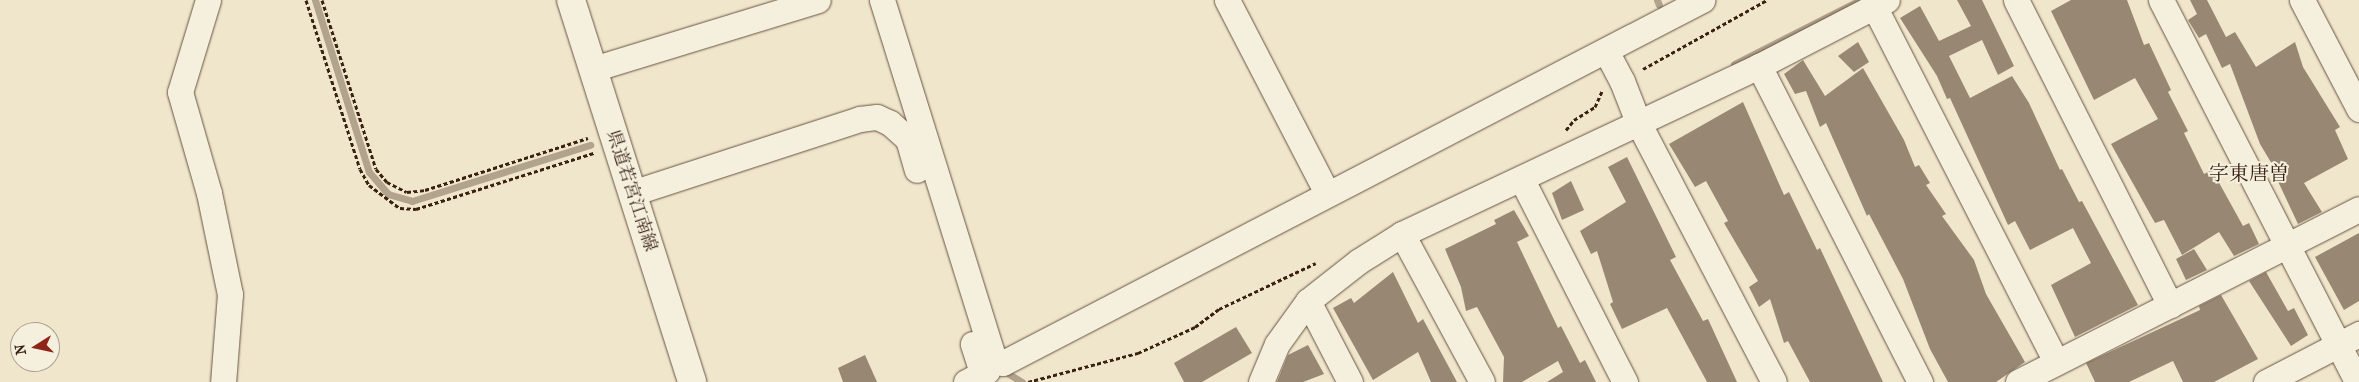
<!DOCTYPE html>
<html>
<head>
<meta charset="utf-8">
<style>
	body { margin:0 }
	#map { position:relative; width:2359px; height:382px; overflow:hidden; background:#f0e6cc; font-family:"IM FELL French Canon","Noto Serif JP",serif }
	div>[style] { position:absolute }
	.stream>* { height:7px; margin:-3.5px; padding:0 3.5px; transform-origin:3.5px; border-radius:3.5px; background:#b2a38d }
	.building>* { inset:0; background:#988873 }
	.path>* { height:3px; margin-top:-1.5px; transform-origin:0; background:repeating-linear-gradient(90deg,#392212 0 4px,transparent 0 6.5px) }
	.roads { filter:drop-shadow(0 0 1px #675340) drop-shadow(0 0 1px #675340) }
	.street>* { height:25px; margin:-12.5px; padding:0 12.5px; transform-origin:12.5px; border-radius:12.5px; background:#f5efde }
	.secondary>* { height:28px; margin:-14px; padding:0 14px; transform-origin:14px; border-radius:14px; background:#f5efde }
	span { translate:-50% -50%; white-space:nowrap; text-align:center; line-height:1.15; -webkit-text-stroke:4px #f5efde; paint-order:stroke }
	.street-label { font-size:18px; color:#392212 }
	.quarter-label { font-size:20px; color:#392212 }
	.north { position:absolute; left:10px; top:322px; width:50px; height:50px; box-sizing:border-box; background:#f5efde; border:1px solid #aa9d8c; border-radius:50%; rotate:260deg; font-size:14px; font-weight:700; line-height:20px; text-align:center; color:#392212 }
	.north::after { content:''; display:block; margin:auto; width:18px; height:22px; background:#8f2418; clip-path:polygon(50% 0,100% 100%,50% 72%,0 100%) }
</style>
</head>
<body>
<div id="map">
	<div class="stream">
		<div style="left:315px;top:0;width:180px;rotate:72.6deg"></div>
		<div style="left:369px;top:172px;width:29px;rotate:49deg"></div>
		<div style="left:388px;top:194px;width:25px;rotate:16deg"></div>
		<div style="left:412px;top:201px;width:187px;rotate:-17.5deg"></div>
		<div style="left:1657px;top:0;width:5px;rotate:68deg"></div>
		<div style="left:1734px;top:64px;width:141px;rotate:-26.9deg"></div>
		<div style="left:1001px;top:369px;width:25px;rotate:32deg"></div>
	</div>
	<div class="building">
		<div style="clip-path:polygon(1957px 0,1982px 0,2014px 66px,1998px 75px,1982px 40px,1949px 56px,1970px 98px,2012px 76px,2029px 103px,2060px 170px,2062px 169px,2079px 202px,2082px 201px,2138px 305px,2075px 337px,2051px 285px,2091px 263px,2073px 228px,2030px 250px,2015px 221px,2008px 225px,1950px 98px,1947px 99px,1937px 76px,1900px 18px,1920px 6px,1939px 41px,1971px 26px)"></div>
		<div style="clip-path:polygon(2071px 0,2127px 0,2144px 45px,2149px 43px,2171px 90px,2168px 92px,2188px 131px,2184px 133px,2204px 174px,2212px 170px,2243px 226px,2249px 223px,2259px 244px,2234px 256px,2219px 232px,2182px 255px,2164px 220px,2155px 223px,2111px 144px,2158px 119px,2135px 78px,2094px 100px,2051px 11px)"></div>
		<div style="clip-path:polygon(2190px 0,2207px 0,2226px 37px,2235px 32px,2256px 67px,2295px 42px,2303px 67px,2340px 127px,2335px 130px,2348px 159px,2304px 183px,2322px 212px,2298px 224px,2275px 175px,2278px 174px,2260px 144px,2230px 64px,2222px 68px,2206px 34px,2199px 38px,2188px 20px,2197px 14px)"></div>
		<div style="clip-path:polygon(1858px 42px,1869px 62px,1854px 72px,1838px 56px)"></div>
		<div style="clip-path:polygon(1803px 60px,1825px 96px,1863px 68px,1904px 140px,1915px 167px,1919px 165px,1930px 183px,1926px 185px,1946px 214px,1942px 216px,1974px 260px,1986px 294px,2025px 362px,1996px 382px,1948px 382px,1930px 349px,1903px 279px,1869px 214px,1867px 216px,1826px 123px,1820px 127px,1806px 91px,1795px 94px,1784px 74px)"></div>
		<div style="clip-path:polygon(1743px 102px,1784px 195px,1789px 192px,1817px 250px,1820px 248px,1883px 382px,1810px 382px,1788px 341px,1784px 343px,1770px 299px,1759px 307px,1749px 287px,1758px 281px,1724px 223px,1728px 221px,1706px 181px,1695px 187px,1669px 144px)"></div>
		<div style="clip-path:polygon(1627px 157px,1676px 257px,1670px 260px,1703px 321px,1708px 319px,1737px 382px,1707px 382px,1667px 308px,1622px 329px,1610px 304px,1613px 302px,1597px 251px,1591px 254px,1580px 231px,1626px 202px,1608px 167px)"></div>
		<div style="clip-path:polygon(1571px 181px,1584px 210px,1562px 220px,1552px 193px)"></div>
		<div style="clip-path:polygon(1514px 210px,1529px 236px,1517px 242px,1558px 328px,1561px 326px,1580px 363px,1585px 360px,1596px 382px,1547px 382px,1563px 372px,1558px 361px,1522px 382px,1503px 382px,1504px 357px,1477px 307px,1466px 311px,1461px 287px,1445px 249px,1496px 224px,1494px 220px)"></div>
		<div style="clip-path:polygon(2359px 233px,2359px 301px,2344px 310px,2315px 257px)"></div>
		<div style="clip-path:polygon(2194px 249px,2207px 270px,2186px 280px,2176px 259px)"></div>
		<div style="clip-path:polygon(1393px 272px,1418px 323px,1423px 319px,1457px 382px,1431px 382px,1418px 352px,1373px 380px,1333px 308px,1351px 298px,1354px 303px)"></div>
		<div style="clip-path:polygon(2266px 272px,2288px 311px,2294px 308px,2308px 335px,2291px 346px,2249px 281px)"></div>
		<div style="clip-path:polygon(2221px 295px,2258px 359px,2214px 382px,2183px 382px,2173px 361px,2129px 382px,2095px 382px,2086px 363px,2200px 310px,2199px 306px)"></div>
		<div style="clip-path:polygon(1236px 327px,1252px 353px,1202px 382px,1184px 382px,1174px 363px)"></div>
		<div style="clip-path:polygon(1308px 345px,1324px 374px,1303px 382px,1277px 382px,1288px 355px)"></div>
		<div style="clip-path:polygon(865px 355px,877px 382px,843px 382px,838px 368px)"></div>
	</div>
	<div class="path">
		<div style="left:306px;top:0;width:177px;rotate:72.3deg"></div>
		<div style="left:360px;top:169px;width:18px;rotate:61deg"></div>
		<div style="left:369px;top:185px;width:39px;rotate:37deg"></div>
		<div style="left:400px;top:208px;width:16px;rotate:4deg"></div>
		<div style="left:416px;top:209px;width:187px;rotate:-17.5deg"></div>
		<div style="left:322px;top:0;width:177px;rotate:72.3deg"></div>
		<div style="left:376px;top:169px;width:17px;rotate:50deg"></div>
		<div style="left:387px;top:182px;width:22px;rotate:27deg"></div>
		<div style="left:407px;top:192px;width:18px;rotate:-6deg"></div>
		<div style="left:425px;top:190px;width:171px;rotate:-17.7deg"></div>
		<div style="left:1643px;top:69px;width:142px;rotate:-29.1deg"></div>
		<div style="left:1566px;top:130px;width:13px;rotate:-51deg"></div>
		<div style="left:1574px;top:120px;width:25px;rotate:-32deg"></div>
		<div style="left:1595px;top:107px;width:17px;rotate:-66deg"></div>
		<div style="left:1028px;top:382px;width:114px;rotate:-14.8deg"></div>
		<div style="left:1138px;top:353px;width:63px;rotate:-24.5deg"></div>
		<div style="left:1195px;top:327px;width:30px;rotate:-37deg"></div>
		<div style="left:1219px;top:309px;width:107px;rotate:-25.4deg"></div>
	</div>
	<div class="roads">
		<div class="street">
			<div style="left:208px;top:0;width:96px;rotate:106.9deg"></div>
			<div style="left:180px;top:92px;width:105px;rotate:74deg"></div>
			<div style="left:209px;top:193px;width:103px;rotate:78.3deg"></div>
			<div style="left:230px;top:294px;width:88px;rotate:94.5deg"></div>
			<div style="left:882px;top:0;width:373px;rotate:72.7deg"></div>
			<div style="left:993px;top:356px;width:12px;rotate:35deg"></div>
			<div style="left:1003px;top:363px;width:788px;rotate:-27.44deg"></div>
			<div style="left:1227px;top:0;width:217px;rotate:62.6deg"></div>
			<div style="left:2016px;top:0;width:342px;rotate:63.2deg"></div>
			<div style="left:2161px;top:0;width:429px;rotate:62.8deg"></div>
			<div style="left:2302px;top:0;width:123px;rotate:62.4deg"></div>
			<div style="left:1874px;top:6px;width:399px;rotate:62.9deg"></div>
			<div style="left:1606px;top:51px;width:34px;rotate:62deg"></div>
			<div style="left:1622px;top:81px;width:44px;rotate:68.7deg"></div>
			<div style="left:1638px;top:122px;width:293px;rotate:62.4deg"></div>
			<div style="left:1759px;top:66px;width:355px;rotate:63deg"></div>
			<div style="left:593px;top:69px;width:235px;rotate:-17deg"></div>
			<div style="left:1522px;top:180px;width:227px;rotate:63deg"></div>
			<div style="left:632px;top:193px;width:240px;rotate:-18deg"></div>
			<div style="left:860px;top:119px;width:17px;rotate:-7deg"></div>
			<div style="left:877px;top:117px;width:14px;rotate:25deg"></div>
			<div style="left:890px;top:123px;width:24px;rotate:42deg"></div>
			<div style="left:908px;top:139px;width:32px;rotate:74deg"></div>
			<div style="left:1402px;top:234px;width:168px;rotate:61.6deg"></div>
			<div style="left:1308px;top:301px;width:91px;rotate:62.6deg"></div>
			<div style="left:966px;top:382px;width:24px;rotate:-28deg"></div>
			<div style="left:987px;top:371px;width:11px;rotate:-135deg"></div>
			<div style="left:979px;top:363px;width:20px;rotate:-108deg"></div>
			<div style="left:1261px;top:382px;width:41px;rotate:-67.2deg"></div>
			<div style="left:1277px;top:344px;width:53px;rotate:-54.2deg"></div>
			<div style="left:1308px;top:301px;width:65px;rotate:-38.1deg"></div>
			<div style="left:1359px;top:261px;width:51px;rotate:-32.1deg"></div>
			<div style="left:1402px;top:234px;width:395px;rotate:-25.2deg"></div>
			<div style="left:1759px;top:66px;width:144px;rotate:-27.3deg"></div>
			<div style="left:2018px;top:382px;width:382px;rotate:-26.9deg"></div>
			<div style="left:2266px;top:382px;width:105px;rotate:-27.3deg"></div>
		</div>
		<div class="secondary">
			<div style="left:571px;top:0;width:401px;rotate:72.4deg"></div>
		</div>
	</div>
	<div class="street-label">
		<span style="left:631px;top:191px;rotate:72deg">県道若宮江南線</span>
	</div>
	<div class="quarter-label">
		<span style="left:2249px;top:173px">字東唐曽</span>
	</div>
	<div class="north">N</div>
</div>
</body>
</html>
